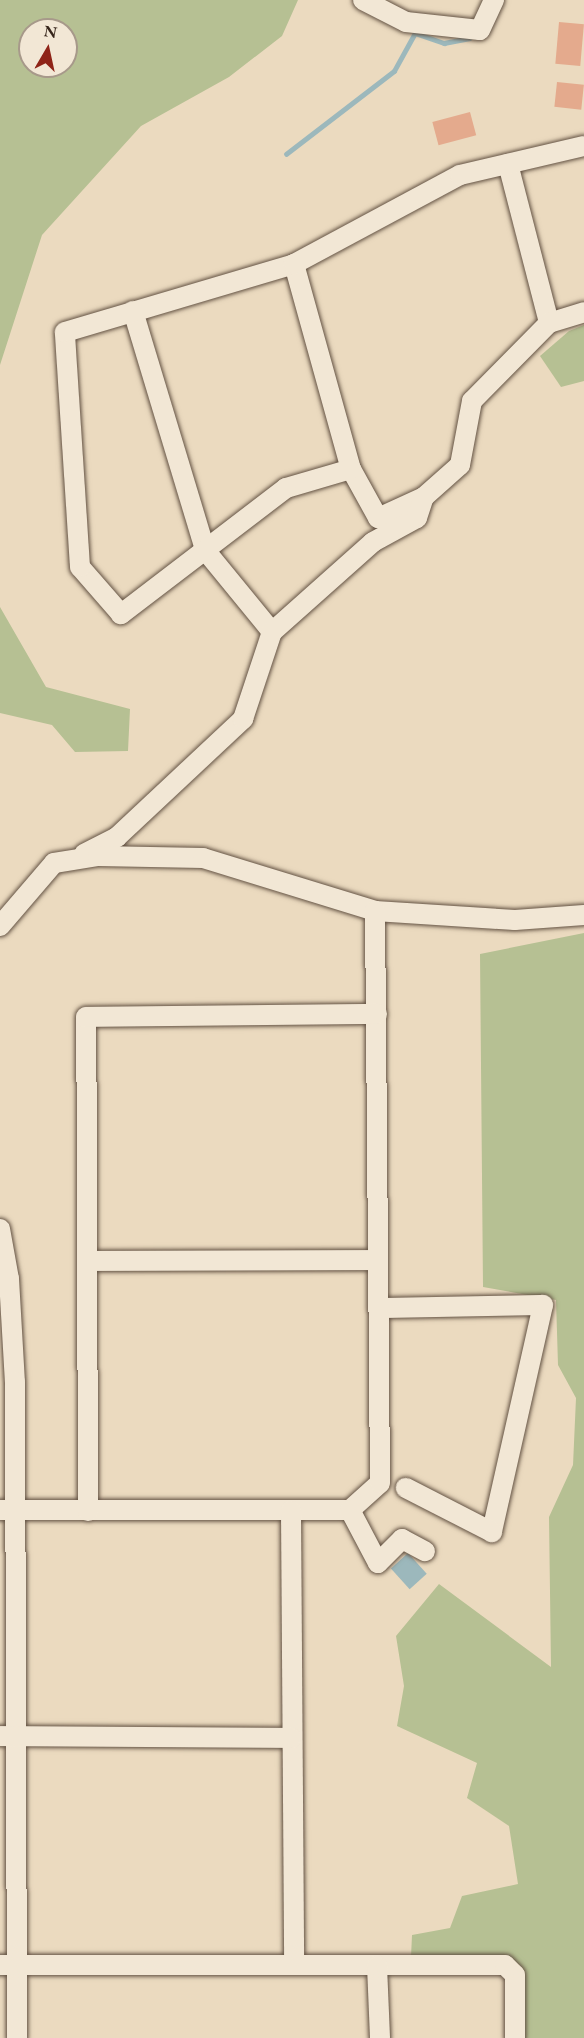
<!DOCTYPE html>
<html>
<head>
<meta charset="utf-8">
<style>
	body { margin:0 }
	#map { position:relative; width:584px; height:2038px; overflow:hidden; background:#ebdabf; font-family:"EB Garamond",serif }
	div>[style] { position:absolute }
	.green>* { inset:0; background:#b6c093 }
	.water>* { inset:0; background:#9cb8bc; transform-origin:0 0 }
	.stream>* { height:4.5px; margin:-2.25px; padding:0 2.25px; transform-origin:2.25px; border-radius:2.25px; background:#9cb8bc }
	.building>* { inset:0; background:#e4aa8d; transform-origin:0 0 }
	.roads { filter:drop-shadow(0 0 2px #635243) drop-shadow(0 0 2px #635243) }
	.minor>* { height:20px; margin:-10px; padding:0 10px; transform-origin:10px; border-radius:10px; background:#f2e7d5 }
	span { translate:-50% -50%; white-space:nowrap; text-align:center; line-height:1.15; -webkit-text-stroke:6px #f2e7d5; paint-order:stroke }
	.north { position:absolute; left:18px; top:18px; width:60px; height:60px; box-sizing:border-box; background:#f2e7d5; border:2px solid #a7998a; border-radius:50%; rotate:9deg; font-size:16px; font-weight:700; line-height:24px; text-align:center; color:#36251a }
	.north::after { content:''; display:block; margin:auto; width:21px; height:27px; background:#8f2418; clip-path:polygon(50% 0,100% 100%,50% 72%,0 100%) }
</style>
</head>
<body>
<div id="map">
	<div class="green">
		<div style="clip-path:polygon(evenodd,0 0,298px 0,282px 36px,229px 77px,141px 126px,42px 235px,0 365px,0 0,30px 30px,66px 30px,66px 66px,30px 66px,30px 30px)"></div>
		<div style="clip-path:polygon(584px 325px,584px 381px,561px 387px,540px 356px,569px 331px)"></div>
		<div style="clip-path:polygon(0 607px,46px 687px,130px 709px,128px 751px,75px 752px,52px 725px,0 713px)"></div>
		<div style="clip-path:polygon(584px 933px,584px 2038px,517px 2038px,516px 1963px,411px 1957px,412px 1935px,450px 1928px,462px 1896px,518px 1884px,509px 1826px,467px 1798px,477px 1763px,397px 1726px,404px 1686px,396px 1636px,439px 1584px,551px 1667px,549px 1517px,573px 1465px,576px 1398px,558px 1365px,556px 1300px,483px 1287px,480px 954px)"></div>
	</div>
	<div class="water">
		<div style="left:408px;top:1553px;width:28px;height:23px;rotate:48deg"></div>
	</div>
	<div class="stream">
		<div style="left:286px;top:154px;width:136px;rotate:-37.5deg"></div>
		<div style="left:394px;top:71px;width:43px;rotate:-61.1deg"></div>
		<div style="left:415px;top:33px;width:31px;rotate:19deg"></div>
		<div style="left:444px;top:43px;width:26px;rotate:-11deg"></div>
	</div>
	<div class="building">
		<div style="left:559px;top:22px;width:25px;height:42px;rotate:5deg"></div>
		<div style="left:557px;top:82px;width:27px;height:25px;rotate:6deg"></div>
		<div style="left:470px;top:112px;width:24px;height:39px;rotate:75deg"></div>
	</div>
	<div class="roads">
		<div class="minor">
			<div style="left:363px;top:0;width:48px;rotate:27.1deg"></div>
			<div style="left:406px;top:22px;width:74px;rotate:6.2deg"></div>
			<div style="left:480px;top:30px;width:33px;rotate:-65deg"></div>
			<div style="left:508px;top:164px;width:164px;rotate:75.5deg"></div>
			<div style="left:294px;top:264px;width:213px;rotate:74.5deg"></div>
			<div style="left:351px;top:469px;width:56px;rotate:61.1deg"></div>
			<div style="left:378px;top:518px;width:51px;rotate:-24.5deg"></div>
			<div style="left:424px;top:497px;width:48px;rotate:-41.6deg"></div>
			<div style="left:460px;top:465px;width:65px;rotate:-79.4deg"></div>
			<div style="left:472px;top:401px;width:110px;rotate:-45.4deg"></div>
			<div style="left:549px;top:323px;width:37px;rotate:-17deg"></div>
			<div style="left:133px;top:311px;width:250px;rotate:73.2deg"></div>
			<div style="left:205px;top:550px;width:106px;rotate:50.7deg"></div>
			<div style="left:351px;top:469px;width:68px;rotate:163.7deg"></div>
			<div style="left:286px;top:488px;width:208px;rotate:142.6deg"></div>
			<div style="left:121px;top:614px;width:62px;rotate:-131.1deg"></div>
			<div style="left:80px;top:567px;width:235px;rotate:-93.7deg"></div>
			<div style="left:65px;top:332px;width:239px;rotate:-16.5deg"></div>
			<div style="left:294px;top:264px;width:188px;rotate:-28.2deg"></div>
			<div style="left:460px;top:175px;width:127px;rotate:-13.2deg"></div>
			<div style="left:84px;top:854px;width:37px;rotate:-27deg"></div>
			<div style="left:117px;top:837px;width:173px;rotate:-43.1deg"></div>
			<div style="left:243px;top:719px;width:92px;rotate:-71.6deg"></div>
			<div style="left:272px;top:632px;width:135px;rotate:-41.7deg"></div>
			<div style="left:373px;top:542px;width:50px;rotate:-28.6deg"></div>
			<div style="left:417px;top:518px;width:22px;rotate:-72deg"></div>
			<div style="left:0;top:926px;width:83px;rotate:-49.4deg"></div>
			<div style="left:54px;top:863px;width:45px;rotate:-9deg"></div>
			<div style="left:98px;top:856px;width:105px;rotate:1.1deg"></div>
			<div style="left:203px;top:858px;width:180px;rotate:17.1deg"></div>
			<div style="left:375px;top:911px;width:140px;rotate:3.7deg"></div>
			<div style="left:515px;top:920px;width:69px;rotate:-4.1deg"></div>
			<div style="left:0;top:1229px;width:51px;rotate:79.8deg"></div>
			<div style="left:9px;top:1279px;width:103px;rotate:86.7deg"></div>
			<div style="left:15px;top:1382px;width:656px;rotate:89.83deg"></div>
			<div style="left:88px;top:1261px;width:290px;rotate:-0.2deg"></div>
			<div style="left:381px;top:1308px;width:162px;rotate:-1.1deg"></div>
			<div style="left:543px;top:1305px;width:233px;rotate:102.7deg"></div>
			<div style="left:492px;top:1532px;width:97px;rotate:-152.9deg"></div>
			<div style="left:0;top:1510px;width:350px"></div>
			<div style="left:350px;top:1510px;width:40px;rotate:-42deg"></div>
			<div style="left:380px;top:1483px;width:572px;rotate:-90.5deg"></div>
			<div style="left:350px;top:1510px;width:60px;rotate:62.2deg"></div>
			<div style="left:378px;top:1563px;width:34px;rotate:-45deg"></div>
			<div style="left:402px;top:1539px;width:26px;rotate:28deg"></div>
			<div style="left:88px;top:1511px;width:494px;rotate:-90.2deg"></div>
			<div style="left:86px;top:1017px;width:291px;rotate:-0.6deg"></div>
			<div style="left:291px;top:1511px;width:453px;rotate:89.6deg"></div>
			<div style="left:0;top:1736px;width:291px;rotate:0.4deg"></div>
			<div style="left:0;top:1965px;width:505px"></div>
			<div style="left:505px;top:1965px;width:14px;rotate:45deg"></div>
			<div style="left:515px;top:1975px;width:63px;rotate:90deg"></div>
			<div style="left:377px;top:1966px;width:72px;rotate:87.6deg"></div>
		</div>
	</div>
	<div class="north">N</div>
</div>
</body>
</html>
